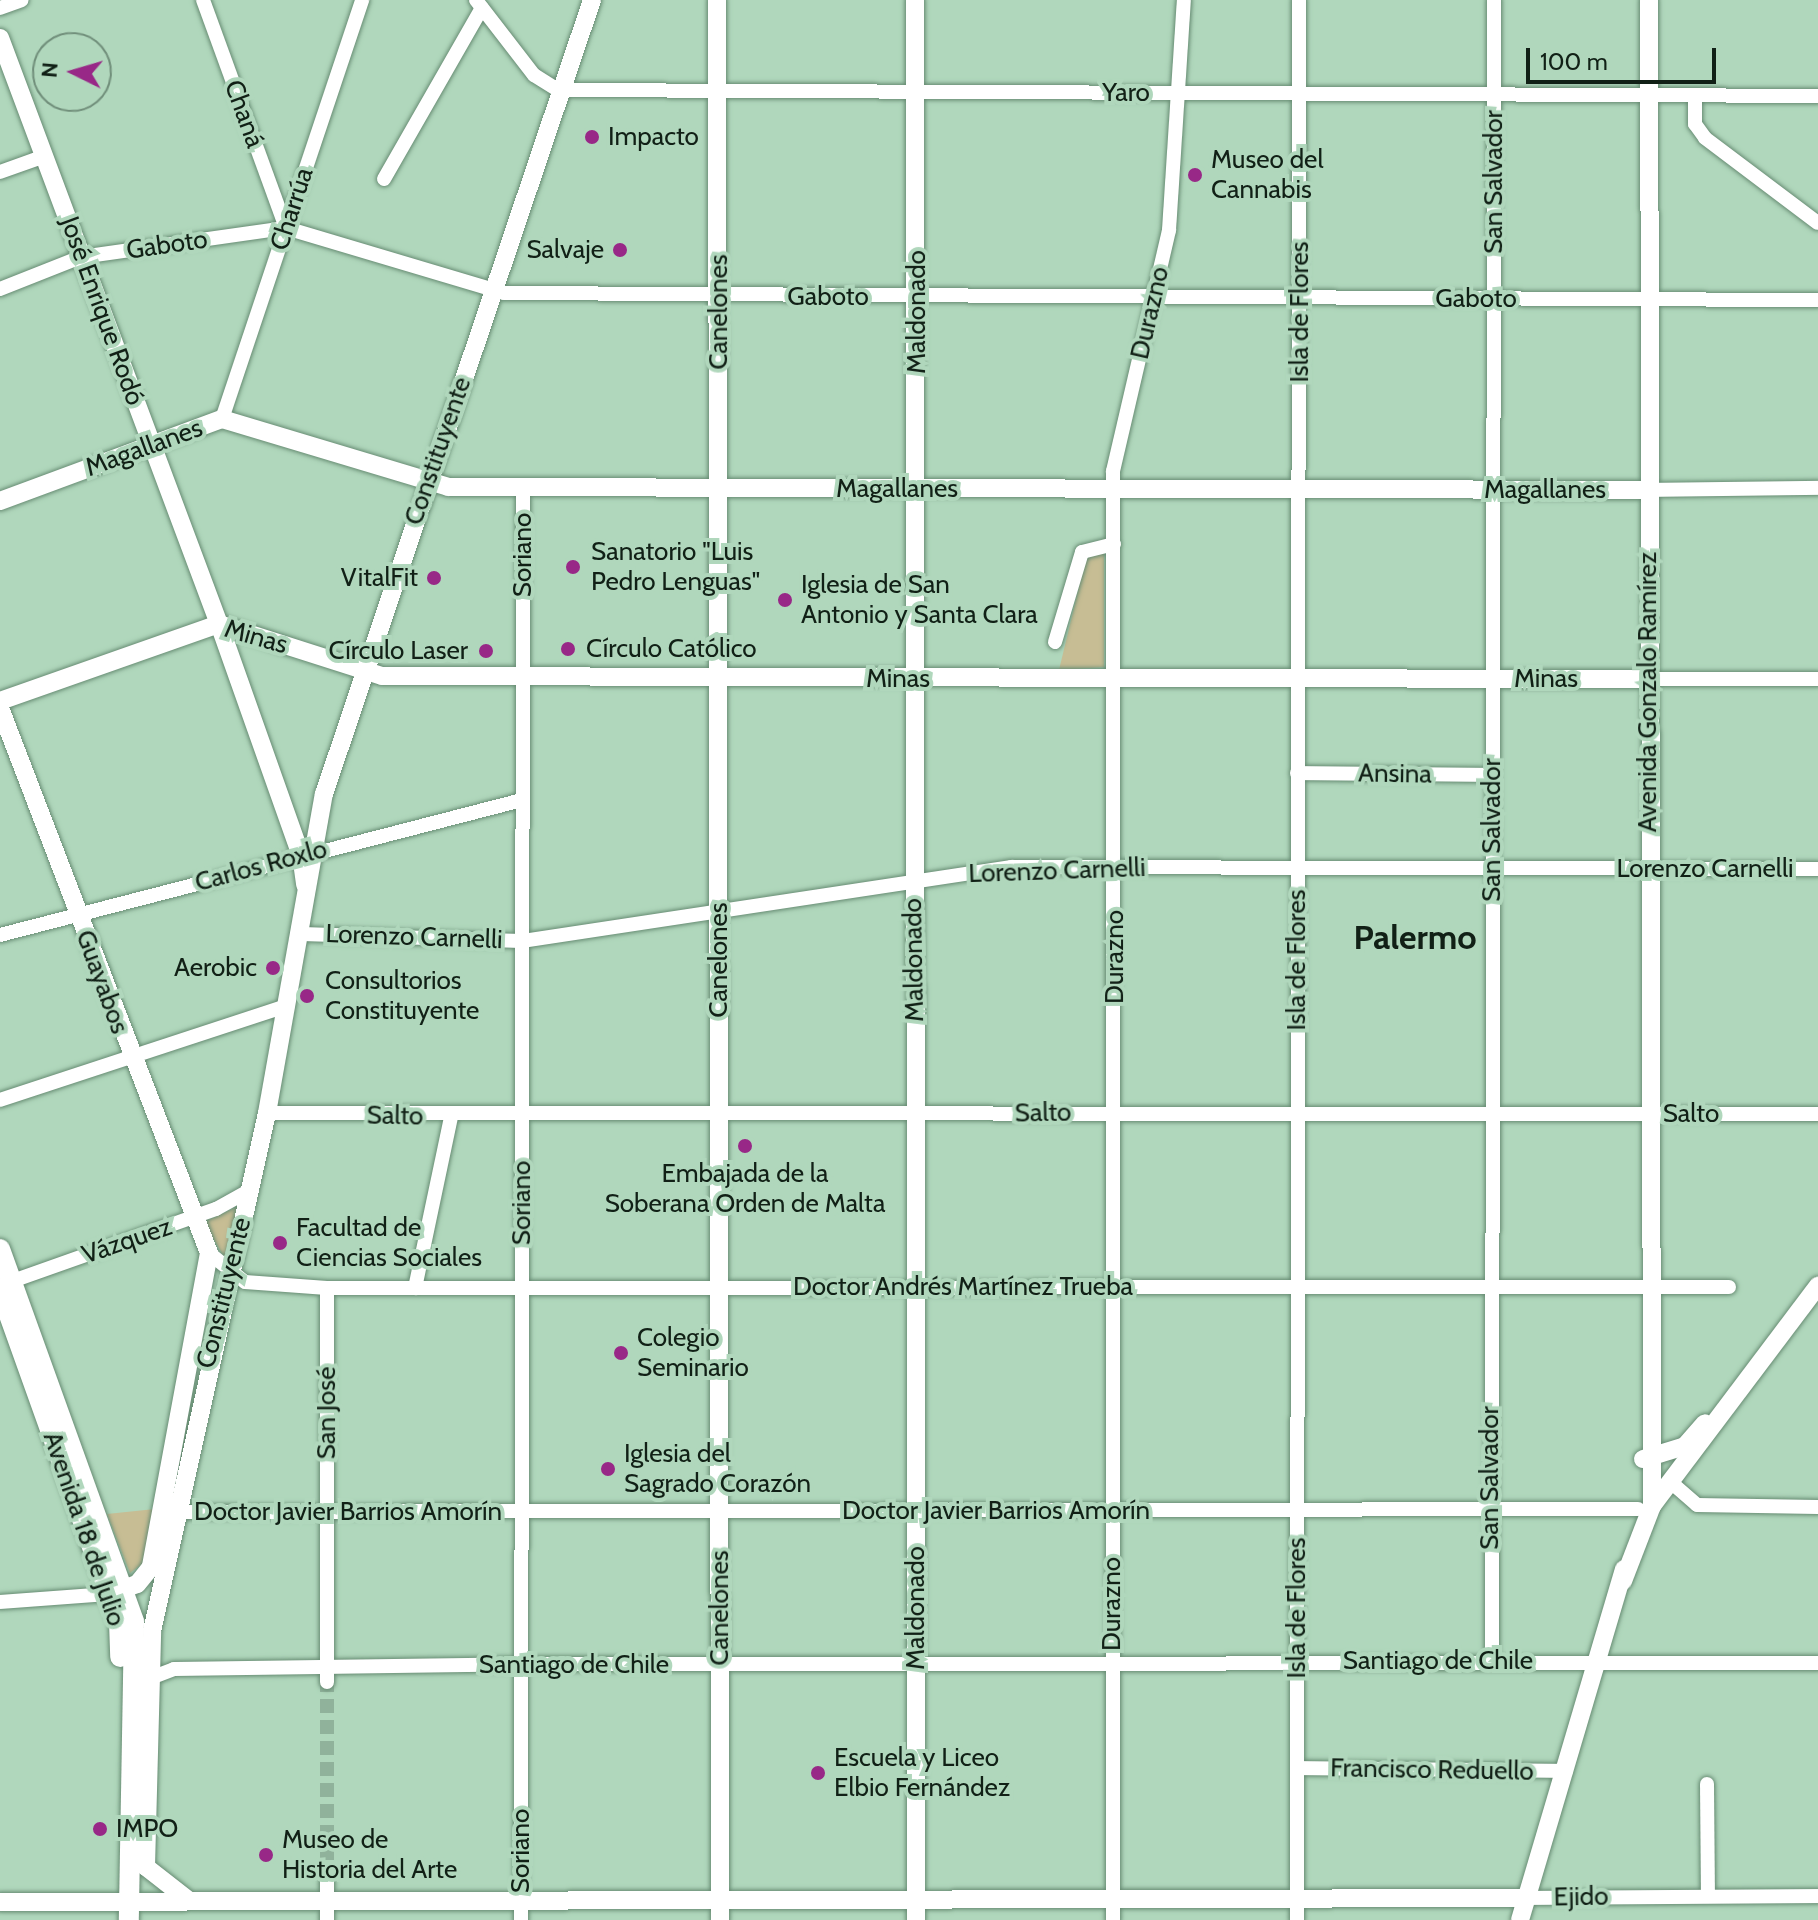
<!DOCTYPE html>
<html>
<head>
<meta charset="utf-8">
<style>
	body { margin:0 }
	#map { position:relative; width:1818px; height:1920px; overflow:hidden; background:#b0d7bc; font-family:Cabin,sans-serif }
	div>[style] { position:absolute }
	.green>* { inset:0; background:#c7bd94 }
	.minor-tunnel>* { height:14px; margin-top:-7px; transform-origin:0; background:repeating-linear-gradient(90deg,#90b29b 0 14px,transparent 0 21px) }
	.roads { filter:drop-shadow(0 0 2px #678c73) drop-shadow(0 0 2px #678c73) }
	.minor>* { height:14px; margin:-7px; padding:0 7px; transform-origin:7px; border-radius:7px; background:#fff }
	.tertiary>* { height:18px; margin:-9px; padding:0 9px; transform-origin:9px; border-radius:9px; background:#fff }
	.secondary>* { height:20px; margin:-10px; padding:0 10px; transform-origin:10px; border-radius:10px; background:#fff }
	.dots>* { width:22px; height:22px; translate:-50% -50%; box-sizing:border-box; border:4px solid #b0d7bc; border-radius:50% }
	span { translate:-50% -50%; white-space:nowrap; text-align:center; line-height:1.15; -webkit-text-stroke:8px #b0d7bc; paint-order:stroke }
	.street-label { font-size:26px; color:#112016 }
	.poi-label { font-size:26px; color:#112016 }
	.left { translate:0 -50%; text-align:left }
	.right { translate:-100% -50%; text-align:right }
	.district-label { font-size:34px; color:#112016; font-weight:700 }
	.north { position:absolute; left:32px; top:32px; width:80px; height:80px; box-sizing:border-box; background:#b0d7bc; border:2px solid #708e7a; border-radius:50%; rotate:275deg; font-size:22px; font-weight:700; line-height:32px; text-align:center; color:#112016 }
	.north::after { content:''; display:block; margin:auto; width:28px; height:36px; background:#982887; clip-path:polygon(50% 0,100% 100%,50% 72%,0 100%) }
	.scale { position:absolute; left:1526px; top:48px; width:190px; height:36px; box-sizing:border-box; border:4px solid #112016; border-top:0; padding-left:10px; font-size:24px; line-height:28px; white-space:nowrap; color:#112016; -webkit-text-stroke:6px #b0d7bc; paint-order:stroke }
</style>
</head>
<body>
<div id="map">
	<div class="green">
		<div style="clip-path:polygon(1104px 553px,1104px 667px,1059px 670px,1086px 558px)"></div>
		<div style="clip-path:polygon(237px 1207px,227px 1257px,224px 1257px,204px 1222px)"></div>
		<div style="clip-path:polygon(155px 1509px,146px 1561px,130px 1573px,107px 1514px)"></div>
	</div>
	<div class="minor-tunnel">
		<div style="left:327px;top:1881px;width:199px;rotate:-90deg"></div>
	</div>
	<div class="roads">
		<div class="minor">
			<div style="left:203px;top:0;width:243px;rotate:70deg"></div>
			<div style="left:476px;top:0;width:95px;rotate:52.3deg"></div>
			<div style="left:534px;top:75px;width:28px;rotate:32deg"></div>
			<div style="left:558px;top:90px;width:1260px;rotate:0.27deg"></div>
			<div style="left:0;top:8px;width:23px;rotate:-20deg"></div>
			<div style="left:1695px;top:95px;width:29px;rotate:90deg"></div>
			<div style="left:1695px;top:124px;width:17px;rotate:54deg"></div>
			<div style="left:1705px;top:138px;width:141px;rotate:37deg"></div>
			<div style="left:0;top:172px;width:48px;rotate:-19.6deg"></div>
			<div style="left:384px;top:179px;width:197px;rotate:-60.2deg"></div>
			<div style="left:0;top:289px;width:87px;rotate:-21.6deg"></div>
			<div style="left:81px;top:257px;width:207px;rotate:-8.1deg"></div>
			<div style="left:286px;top:228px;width:227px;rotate:16.6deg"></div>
			<div style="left:504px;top:293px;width:1314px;rotate:0.31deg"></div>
			<div style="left:222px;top:419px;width:442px;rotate:-71.5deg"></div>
			<div style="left:1649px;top:490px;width:169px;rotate:-0.7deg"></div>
			<div style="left:1055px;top:642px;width:94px;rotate:-73.3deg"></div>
			<div style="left:1082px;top:552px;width:33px;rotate:-14deg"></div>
			<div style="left:1648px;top:679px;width:170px"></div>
			<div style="left:1297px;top:773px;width:195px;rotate:0.6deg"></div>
			<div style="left:301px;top:934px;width:221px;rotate:1.8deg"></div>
			<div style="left:522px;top:941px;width:495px;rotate:-8.6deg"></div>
			<div style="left:1011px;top:867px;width:807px;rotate:0.14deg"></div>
			<div style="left:0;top:935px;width:539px;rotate:-14.5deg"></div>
			<div style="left:0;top:1100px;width:301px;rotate:-18.2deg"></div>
			<div style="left:267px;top:1113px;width:1551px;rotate:0.04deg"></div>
			<div style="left:209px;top:1253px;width:46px;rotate:38.9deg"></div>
			<div style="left:245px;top:1282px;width:82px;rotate:4.2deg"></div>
			<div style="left:327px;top:1288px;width:1402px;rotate:-0.04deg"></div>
			<div style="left:4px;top:1284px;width:225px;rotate:-19.5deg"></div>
			<div style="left:216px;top:1209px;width:39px;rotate:-29deg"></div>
			<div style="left:327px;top:1288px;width:394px;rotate:90deg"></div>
			<div style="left:415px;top:1288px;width:175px;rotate:-78.1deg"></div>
			<div style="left:1673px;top:1484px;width:32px;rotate:41deg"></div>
			<div style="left:1697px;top:1505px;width:121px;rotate:0.9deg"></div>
			<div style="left:169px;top:1512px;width:1469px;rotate:-0.12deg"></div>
			<div style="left:0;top:1602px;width:108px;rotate:-4.2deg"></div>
			<div style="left:1492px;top:1660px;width:1660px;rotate:-89.93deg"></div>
			<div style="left:148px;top:1679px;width:28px;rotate:-21deg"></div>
			<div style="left:174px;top:1669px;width:348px;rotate:-0.8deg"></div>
			<div style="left:522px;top:1664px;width:1296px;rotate:-0.04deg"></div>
			<div style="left:1298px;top:1768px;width:268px;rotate:0.6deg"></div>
			<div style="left:1707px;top:1784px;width:111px;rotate:89.5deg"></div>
			<div style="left:327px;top:1881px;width:39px;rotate:90deg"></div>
			<div style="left:1526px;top:1898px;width:292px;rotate:-0.4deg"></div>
			<div style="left:521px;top:1920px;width:1433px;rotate:-89.92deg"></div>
			<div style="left:1113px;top:1920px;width:1449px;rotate:-90deg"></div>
			<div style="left:1113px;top:471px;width:247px;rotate:-76.9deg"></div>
			<div style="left:1169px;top:230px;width:230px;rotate:-86.3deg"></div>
			<div style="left:1297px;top:1920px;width:1920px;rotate:-89.94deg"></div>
		</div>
		<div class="tertiary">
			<div style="left:717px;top:0;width:1920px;rotate:89.91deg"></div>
			<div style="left:915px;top:0;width:1920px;rotate:89.97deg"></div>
			<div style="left:0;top:38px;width:626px;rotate:69.51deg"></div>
			<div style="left:219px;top:624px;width:245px;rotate:70.5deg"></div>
			<div style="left:301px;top:855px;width:30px;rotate:82deg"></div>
			<div style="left:0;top:501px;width:237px;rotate:-20.3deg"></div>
			<div style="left:222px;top:419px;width:236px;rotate:16.7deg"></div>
			<div style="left:448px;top:487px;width:1201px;rotate:0.14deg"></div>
			<div style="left:0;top:701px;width:232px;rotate:-19.4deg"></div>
			<div style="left:219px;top:624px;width:171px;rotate:17.7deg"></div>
			<div style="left:382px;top:676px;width:1266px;rotate:0.14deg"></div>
			<div style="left:0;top:708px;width:584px;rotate:69.02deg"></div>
			<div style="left:209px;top:1253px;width:319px;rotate:100.5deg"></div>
			<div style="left:151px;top:1567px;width:22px;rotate:129deg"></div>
			<div style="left:137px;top:1584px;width:27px;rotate:160deg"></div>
			<div style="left:1643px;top:1459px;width:44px;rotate:-17.2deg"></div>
			<div style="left:1685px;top:1446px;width:30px;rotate:-49deg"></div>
			<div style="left:1652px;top:1506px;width:276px;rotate:-53deg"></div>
			<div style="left:1623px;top:1581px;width:80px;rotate:-68.9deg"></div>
			<div style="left:1652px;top:1506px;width:1506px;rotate:-90.11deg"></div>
			<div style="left:187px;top:1899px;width:52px;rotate:-142deg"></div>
			<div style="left:146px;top:1867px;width:236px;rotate:-88.5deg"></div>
			<div style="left:152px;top:1631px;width:531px;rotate:-77.48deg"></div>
			<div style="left:267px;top:1113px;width:324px;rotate:-79.9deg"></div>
			<div style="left:324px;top:794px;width:838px;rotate:-71.35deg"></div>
			<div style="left:0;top:1902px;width:1526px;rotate:-0.15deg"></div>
			<div style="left:1520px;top:1920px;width:366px;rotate:-73.5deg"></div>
		</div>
		<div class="secondary">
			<div style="left:0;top:1249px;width:396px;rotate:70.2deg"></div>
			<div style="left:134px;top:1622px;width:298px;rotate:91deg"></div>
			<div style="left:0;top:1290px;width:353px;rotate:70.3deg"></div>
			<div style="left:119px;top:1622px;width:35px;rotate:88deg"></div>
		</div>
	</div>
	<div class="dots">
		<div style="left:592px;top:137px;background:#982887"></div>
		<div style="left:1195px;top:175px;background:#982887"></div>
		<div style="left:620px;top:250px;background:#982887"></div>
		<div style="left:573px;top:567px;background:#982887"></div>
		<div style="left:434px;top:578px;background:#982887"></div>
		<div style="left:785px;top:600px;background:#982887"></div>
		<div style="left:568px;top:649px;background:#982887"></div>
		<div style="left:486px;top:651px;background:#982887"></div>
		<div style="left:273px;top:968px;background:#982887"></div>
		<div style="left:307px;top:996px;background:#982887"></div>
		<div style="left:745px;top:1146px;background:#982887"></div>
		<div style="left:280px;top:1243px;background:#982887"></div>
		<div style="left:621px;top:1353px;background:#982887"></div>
		<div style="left:608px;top:1469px;background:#982887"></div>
		<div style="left:818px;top:1773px;background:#982887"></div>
		<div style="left:100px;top:1829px;background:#982887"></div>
		<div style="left:266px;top:1855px;background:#982887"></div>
	</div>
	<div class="street-label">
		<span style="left:1126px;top:93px">Yaro</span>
		<span style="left:244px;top:114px;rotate:70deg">Chaná</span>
		<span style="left:1494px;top:182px;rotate:-90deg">San Salvador</span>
		<span style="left:292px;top:209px;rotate:-72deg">Charrúa</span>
		<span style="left:167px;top:245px;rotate:-8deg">Gaboto</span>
		<span style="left:828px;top:297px">Gaboto</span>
		<span style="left:1476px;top:299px">Gaboto</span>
		<span style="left:102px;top:311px;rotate:70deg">José Enrique Rodó</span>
		<span style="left:719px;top:312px;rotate:-90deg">Canelones</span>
		<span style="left:917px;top:312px;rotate:-90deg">Maldonado</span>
		<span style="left:1300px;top:312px;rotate:-90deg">Isla de Flores</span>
		<span style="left:1150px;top:313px;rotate:-77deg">Durazno</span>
		<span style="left:144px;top:448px;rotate:-20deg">Magallanes</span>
		<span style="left:438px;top:451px;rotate:-71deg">Constituyente</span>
		<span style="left:897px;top:489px">Magallanes</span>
		<span style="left:1545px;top:490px">Magallanes</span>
		<span style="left:523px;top:555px;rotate:-90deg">Soriano</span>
		<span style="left:256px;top:637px;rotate:16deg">Minas</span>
		<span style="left:898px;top:679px">Minas</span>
		<span style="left:1546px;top:679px">Minas</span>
		<span style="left:1648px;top:692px;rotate:-90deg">Avenida Gonzalo Ramírez</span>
		<span style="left:1395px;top:774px;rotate:1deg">Ansina</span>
		<span style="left:1492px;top:830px;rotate:-90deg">San Salvador</span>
		<span style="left:261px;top:866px;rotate:-15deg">Carlos Roxlo</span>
		<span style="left:1705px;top:869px">Lorenzo Carnelli</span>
		<span style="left:1057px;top:871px;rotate:-2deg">Lorenzo Carnelli</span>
		<span style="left:414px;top:937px;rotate:2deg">Lorenzo Carnelli</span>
		<span style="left:1115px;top:957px;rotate:-90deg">Durazno</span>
		<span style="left:719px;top:960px;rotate:-90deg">Canelones</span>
		<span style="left:914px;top:960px;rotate:-91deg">Maldonado</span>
		<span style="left:1297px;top:960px;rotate:-90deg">Isla de Flores</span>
		<span style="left:102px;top:982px;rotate:70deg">Guayabos</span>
		<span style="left:1043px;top:1113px;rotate:-1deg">Salto</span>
		<span style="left:1691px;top:1114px">Salto</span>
		<span style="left:395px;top:1116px;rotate:1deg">Salto</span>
		<span style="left:522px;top:1203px;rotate:-90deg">Soriano</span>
		<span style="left:127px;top:1241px;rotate:-19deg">Vázquez</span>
		<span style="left:963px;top:1287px">Doctor Andrés Martínez Trueba</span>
		<span style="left:224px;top:1293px;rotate:-76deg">Constituyente</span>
		<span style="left:327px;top:1413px;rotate:-90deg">San José</span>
		<span style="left:1490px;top:1478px;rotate:-90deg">San Salvador</span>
		<span style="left:996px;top:1511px">Doctor Javier Barrios Amorín</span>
		<span style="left:348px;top:1512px">Doctor Javier Barrios Amorín</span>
		<span style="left:84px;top:1529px;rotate:71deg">Avenida 18 de Julio</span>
		<span style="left:1112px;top:1604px;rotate:-90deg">Durazno</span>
		<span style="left:720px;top:1608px;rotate:-90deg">Canelones</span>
		<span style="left:916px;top:1608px;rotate:-90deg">Maldonado</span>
		<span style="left:1297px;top:1608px;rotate:-90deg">Isla de Flores</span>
		<span style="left:1438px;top:1661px">Santiago de Chile</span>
		<span style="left:574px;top:1665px">Santiago de Chile</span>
		<span style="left:1432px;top:1770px;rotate:1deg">Francisco Reduello</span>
		<span style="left:521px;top:1851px;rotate:-90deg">Soriano</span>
		<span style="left:1581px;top:1897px;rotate:-1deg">Ejido</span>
	</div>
	<div class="poi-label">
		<span class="left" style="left:608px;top:137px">Impacto</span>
		<span class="left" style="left:1211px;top:175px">Museo del<br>Cannabis</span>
		<span class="right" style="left:604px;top:250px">Salvaje</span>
		<span class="left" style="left:591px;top:567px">Sanatorio "Luis<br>Pedro Lenguas"</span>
		<span class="right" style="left:418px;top:578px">VitalFit</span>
		<span class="left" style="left:801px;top:600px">Iglesia de San<br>Antonio y Santa Clara</span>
		<span class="left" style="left:586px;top:649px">Círculo Católico</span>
		<span class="right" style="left:468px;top:651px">Círculo Laser</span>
		<span class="right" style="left:257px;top:968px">Aerobic</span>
		<span class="left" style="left:325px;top:996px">Consultorios<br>Constituyente</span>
		<span style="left:745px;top:1189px">Embajada de la<br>Soberana Orden de Malta</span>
		<span class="left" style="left:296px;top:1243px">Facultad de<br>Ciencias Sociales</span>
		<span class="left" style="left:637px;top:1353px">Colegio<br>Seminario</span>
		<span class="left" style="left:624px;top:1469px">Iglesia del<br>Sagrado Corazón</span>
		<span class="left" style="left:834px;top:1773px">Escuela y Liceo<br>Elbio Fernández</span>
		<span class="left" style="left:116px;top:1829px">IMPO</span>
		<span class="left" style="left:282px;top:1855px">Museo de<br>Historia del Arte</span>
	</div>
	<div class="district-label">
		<span style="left:1415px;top:938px">Palermo</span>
	</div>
	<div class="north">N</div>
	<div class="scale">100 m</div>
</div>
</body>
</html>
